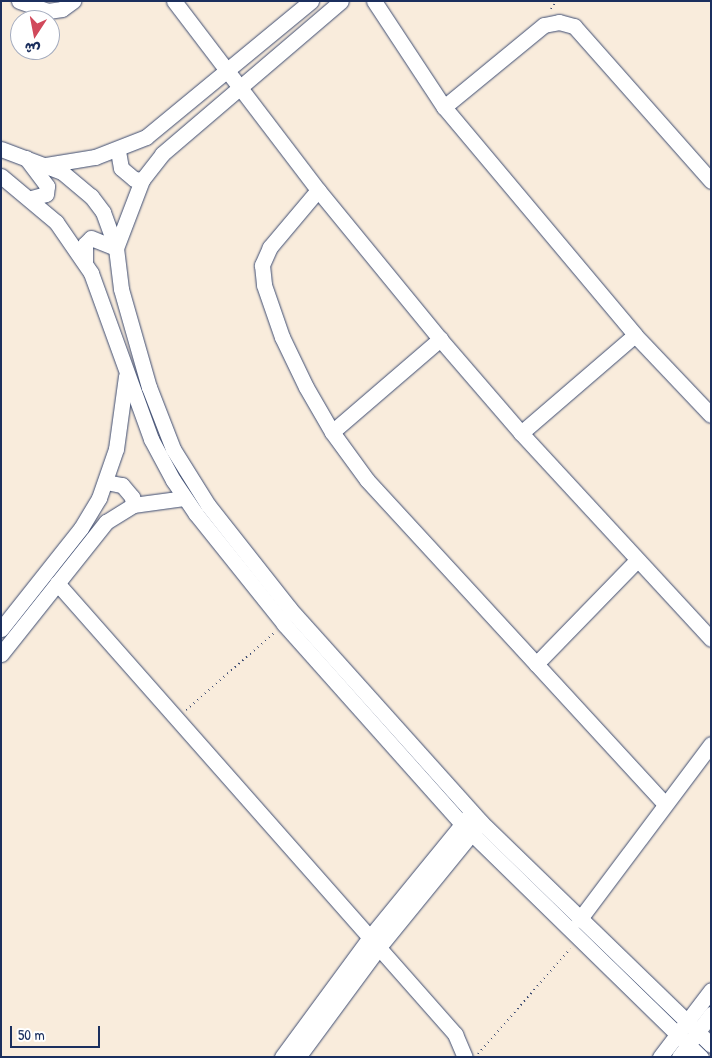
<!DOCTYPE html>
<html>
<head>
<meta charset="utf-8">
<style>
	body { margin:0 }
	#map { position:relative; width:712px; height:1058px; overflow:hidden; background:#f9ecdc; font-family:"Patrick Hand","Playpen Sans Arabic",sans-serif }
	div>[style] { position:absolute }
	.path>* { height:2px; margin-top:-1px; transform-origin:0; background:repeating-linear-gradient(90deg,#3c4b71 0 1px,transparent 0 5px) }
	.roads { filter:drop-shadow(0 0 1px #3c4b71) drop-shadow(0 0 1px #3c4b71) }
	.minor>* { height:15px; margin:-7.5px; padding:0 7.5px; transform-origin:7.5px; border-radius:7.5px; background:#fff }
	span { translate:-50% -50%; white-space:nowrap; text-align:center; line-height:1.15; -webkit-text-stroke:5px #fff; paint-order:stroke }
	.frame { position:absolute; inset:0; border:2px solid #1b2f5e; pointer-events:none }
	.north { position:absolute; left:10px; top:10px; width:50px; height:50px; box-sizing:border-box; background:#fff; border:1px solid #a4acbf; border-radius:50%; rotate:191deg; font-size:14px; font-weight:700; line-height:20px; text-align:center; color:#1b2f5e }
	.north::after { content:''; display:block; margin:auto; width:18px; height:22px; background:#d1495b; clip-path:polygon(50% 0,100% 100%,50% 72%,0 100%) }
	.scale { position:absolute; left:10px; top:1026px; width:90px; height:22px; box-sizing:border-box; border:2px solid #1b2f5e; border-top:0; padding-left:6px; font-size:15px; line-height:18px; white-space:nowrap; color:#1b2f5e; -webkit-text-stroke:4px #fff; paint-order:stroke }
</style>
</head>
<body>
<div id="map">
	<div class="path">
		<div style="left:551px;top:9px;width:10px;rotate:-53deg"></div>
		<div style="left:186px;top:710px;width:117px;rotate:-41.2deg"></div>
		<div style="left:478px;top:1054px;width:140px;rotate:-48.8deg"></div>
	</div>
	<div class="roads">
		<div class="minor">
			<div style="left:19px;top:1px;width:31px;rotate:19deg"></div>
			<div style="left:48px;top:11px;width:14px;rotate:-8deg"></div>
			<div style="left:62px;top:9px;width:14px;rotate:-36deg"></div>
			<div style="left:174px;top:1px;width:238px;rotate:52.7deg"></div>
			<div style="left:318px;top:190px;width:193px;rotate:50.7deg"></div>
			<div style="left:440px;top:339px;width:124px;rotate:49.2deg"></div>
			<div style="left:521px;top:433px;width:280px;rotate:47.3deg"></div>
			<div style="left:374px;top:1px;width:127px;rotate:56.6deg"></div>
			<div style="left:444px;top:107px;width:297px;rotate:50deg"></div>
			<div style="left:635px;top:335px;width:110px;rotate:46.5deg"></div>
			<div style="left:444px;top:107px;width:129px;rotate:-39.4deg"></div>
			<div style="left:544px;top:25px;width:15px;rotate:-11deg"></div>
			<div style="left:559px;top:22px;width:16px;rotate:15deg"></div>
			<div style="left:574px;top:26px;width:207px;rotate:48.5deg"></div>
			<div style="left:1px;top:149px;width:65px;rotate:20.7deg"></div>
			<div style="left:62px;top:172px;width:38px;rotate:40deg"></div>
			<div style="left:91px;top:196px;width:20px;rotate:53deg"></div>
			<div style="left:103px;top:212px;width:38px;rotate:70deg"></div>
			<div style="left:116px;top:248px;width:41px;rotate:83deg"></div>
			<div style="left:121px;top:289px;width:102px;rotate:74.1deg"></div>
			<div style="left:149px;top:387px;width:66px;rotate:68.8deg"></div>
			<div style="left:173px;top:449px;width:66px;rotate:58deg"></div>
			<div style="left:208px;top:505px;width:132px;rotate:51.7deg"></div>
			<div style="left:290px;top:609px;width:286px;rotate:48.1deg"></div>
			<div style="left:481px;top:822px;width:320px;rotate:44.1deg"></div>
			<div style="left:118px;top:151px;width:17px;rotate:80deg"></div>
			<div style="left:121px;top:168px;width:17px;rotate:40deg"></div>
			<div style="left:134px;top:179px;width:8px;rotate:7deg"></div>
			<div style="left:26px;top:158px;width:35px;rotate:53deg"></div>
			<div style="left:47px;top:186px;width:8px;rotate:97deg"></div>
			<div style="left:46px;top:194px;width:16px;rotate:165deg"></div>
			<div style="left:46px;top:165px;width:50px;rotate:-9.3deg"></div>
			<div style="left:95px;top:157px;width:55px;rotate:-21.4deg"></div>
			<div style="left:146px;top:137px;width:214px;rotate:-39.5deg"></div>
			<div style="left:1px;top:176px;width:72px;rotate:39.9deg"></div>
			<div style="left:56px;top:222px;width:62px;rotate:55.5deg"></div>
			<div style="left:91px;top:273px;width:177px;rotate:70.1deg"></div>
			<div style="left:151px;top:439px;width:47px;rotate:61.8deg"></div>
			<div style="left:173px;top:480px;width:41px;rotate:55.9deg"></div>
			<div style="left:196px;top:514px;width:141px;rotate:51.3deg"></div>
			<div style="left:284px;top:624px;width:268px;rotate:48.3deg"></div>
			<div style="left:462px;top:824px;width:334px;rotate:44.3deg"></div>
			<div style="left:318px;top:190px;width:75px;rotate:130.1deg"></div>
			<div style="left:270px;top:247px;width:20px;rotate:114deg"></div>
			<div style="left:262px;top:265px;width:20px;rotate:84deg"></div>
			<div style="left:264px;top:285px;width:55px;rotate:70.9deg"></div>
			<div style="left:282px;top:337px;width:55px;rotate:64.4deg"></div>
			<div style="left:306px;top:387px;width:52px;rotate:60deg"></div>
			<div style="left:332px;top:432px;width:59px;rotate:53.9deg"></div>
			<div style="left:367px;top:480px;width:440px;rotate:47.4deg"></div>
			<div style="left:85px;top:263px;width:19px;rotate:-90deg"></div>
			<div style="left:85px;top:244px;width:8px;rotate:-45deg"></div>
			<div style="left:91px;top:238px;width:27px;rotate:22deg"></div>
			<div style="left:116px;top:248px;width:73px;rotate:-69.1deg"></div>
			<div style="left:142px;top:180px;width:33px;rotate:-52deg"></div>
			<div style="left:162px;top:154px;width:235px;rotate:-40.5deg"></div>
			<div style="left:332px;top:432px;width:143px;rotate:-40.7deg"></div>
			<div style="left:521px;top:433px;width:150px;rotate:-40.7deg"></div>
			<div style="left:106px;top:482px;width:16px;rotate:11deg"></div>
			<div style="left:122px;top:485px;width:16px;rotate:50deg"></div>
			<div style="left:132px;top:497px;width:8px;rotate:83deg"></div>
			<div style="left:57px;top:583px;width:602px;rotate:48.57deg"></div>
			<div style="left:455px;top:1034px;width:25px;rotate:67deg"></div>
			<div style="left:1px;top:629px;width:129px;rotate:-51.6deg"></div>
			<div style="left:81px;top:528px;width:35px;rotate:-59deg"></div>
			<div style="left:99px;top:498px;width:52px;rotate:-70.9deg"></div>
			<div style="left:116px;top:449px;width:74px;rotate:-82.2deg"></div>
			<div style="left:1px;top:654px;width:169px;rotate:-51.5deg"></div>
			<div style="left:106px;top:522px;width:32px;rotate:-32deg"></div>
			<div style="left:133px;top:505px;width:51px;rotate:-7.8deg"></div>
			<div style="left:536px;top:664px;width:144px;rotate:-45.8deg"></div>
			<div style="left:579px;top:920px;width:220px;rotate:-53.1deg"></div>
			<div style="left:282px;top:1057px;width:149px;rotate:-53.7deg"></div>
			<div style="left:370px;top:937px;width:155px;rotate:-50.8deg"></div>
			<div style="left:298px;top:1057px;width:137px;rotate:-53.6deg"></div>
			<div style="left:379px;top:947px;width:155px;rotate:-50.8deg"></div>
			<div style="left:660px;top:1057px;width:84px;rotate:-52.7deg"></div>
			<div style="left:679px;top:1057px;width:54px;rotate:-53.3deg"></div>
		</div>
	</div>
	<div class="frame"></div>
	<div class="north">ش</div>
	<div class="scale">50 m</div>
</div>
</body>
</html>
